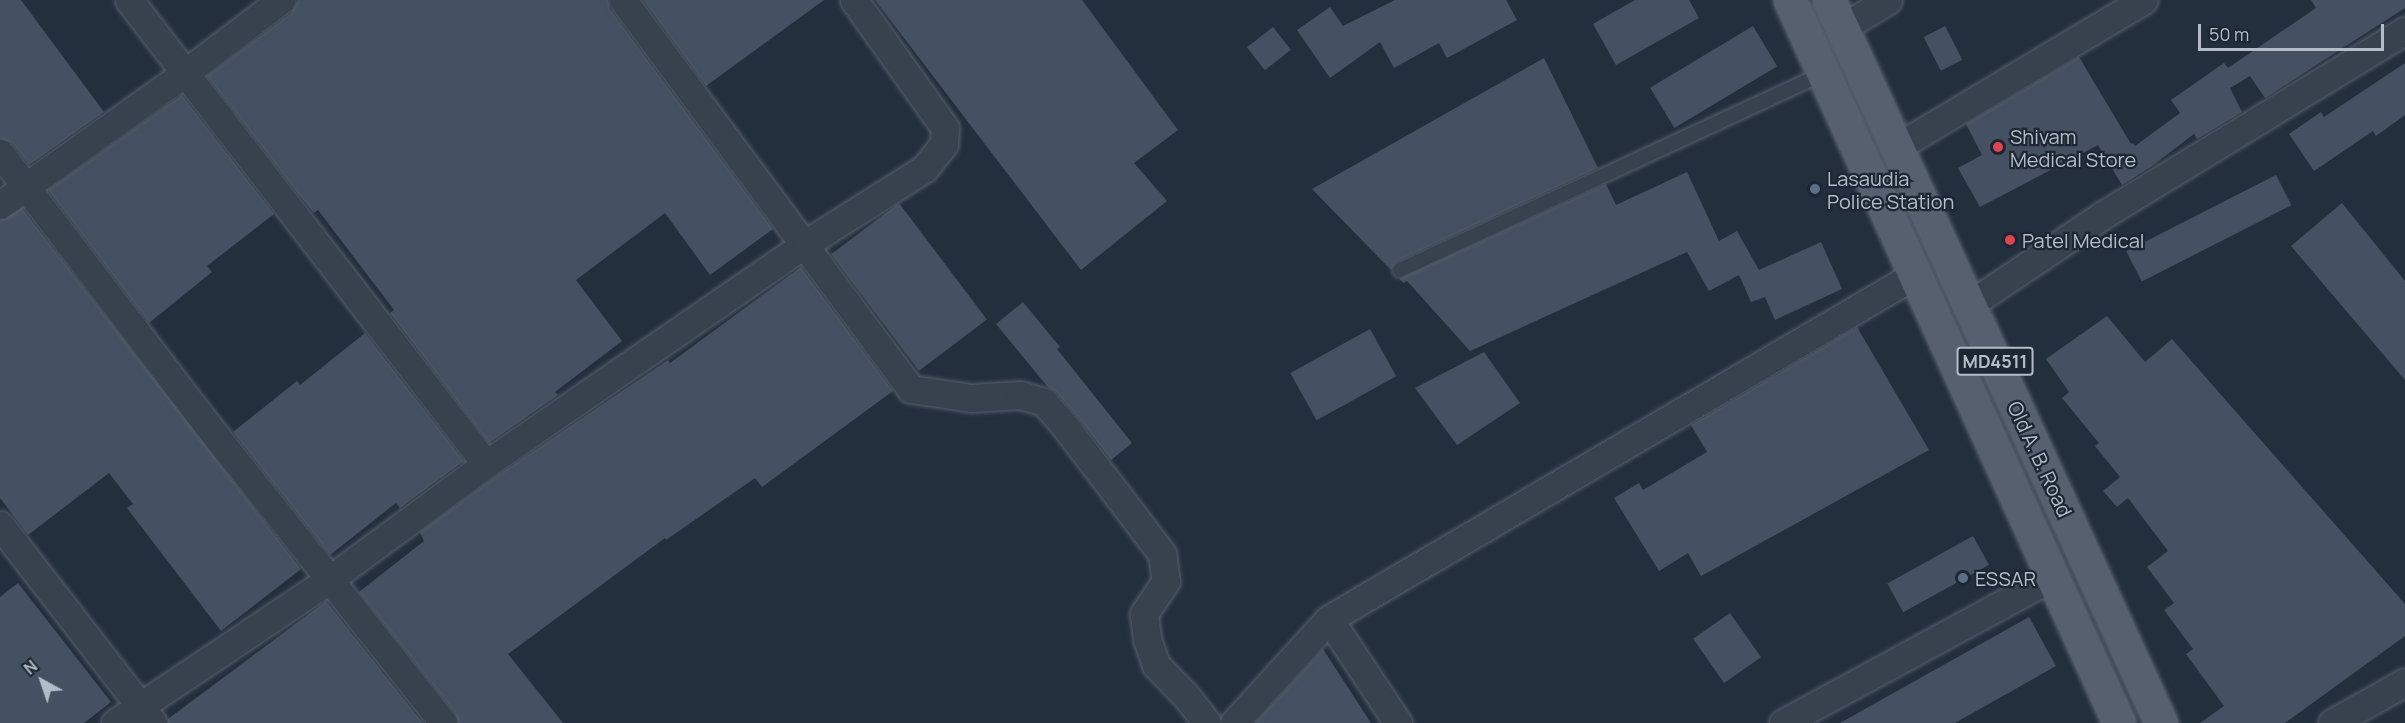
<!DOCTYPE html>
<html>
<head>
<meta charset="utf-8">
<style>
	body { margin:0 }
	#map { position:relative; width:2405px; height:723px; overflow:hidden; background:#242f3e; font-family:Manrope,sans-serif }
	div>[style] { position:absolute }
	.building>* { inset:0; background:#455162; transform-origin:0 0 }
	.roads { filter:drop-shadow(0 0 2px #565f6c) drop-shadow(0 0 2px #565f6c) }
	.lane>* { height:14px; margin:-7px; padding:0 7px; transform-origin:7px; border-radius:7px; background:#38414e }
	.street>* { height:27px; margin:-13.5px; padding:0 13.5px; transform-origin:13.5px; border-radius:13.5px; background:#38414e }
	.primary>* { height:33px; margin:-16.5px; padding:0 16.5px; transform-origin:16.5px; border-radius:16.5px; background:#56606e }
	.dots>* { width:16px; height:16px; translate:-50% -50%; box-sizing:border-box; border:3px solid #1d2633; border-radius:50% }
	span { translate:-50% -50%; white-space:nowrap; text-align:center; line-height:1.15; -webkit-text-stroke:4.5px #1d2633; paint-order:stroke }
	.shield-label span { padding:2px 4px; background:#1d2633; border:2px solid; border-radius:4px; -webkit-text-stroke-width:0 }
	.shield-label { font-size:18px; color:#b4bcc9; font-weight:700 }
	.poi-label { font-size:20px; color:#b4bcc9 }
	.left { translate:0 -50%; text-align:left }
	.street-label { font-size:20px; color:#b4bcc9 }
	.north { position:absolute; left:12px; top:651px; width:60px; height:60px; -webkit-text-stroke:4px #1d2633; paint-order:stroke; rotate:320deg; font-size:16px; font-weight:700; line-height:24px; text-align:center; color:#b4bcc9 }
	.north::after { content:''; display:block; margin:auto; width:21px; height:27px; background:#b4bcc9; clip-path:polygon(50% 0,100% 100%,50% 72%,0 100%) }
	.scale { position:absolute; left:2198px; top:24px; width:186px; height:27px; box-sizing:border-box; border:3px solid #b4bcc9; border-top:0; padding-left:8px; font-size:18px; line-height:21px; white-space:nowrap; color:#b4bcc9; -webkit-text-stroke:4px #1d2633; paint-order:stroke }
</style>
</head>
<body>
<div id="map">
	<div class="building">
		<div style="clip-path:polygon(0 0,21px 0,104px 112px,29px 165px,12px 143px,0 138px)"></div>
		<div style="clip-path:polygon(298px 0,608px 0,610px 9px,773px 229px,710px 275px,665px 213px,576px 280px,622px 341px,555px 392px,558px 395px,489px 443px,390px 313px,394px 310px,318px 210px,314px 213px,298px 194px,207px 76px,291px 13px)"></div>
		<div style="clip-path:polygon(643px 0,824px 0,706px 86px)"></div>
		<div style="clip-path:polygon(875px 0,1082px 0,1178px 130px,1134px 163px,1167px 201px,1081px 270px)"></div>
		<div style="clip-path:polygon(1395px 0,1506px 0,1517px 20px,1447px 58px,1439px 43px,1394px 68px,1380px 42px,1330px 78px,1297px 30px,1330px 7px,1343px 26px)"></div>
		<div style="clip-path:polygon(1635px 0,1689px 0,1699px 18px,1616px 65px,1593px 24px)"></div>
		<div style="clip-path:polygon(2311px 0,2405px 0,2405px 8px,2265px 98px,2250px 76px,2230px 88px,2242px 112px,2197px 139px,2194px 134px,2152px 166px,2122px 185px,2098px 145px,1980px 207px,1958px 168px,1982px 155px,1966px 124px,2079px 57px,2131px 144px,2133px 143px,2135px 146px,2180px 113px,2171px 100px,2224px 63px,2228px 68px,2316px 8px)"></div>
		<div style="left:1753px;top:26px;width:47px;height:120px;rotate:59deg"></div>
		<div style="left:1945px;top:26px;width:38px;height:24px;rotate:63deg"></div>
		<div style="left:1273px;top:27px;width:29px;height:33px;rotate:52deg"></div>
		<div style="clip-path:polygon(1544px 58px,1598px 168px,1396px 262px,1391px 270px,1312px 189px)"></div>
		<div style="clip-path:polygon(2405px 63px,2405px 115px,2376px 136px,2373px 131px,2314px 171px,2289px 134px,2321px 112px,2324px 117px)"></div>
		<div style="clip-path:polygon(182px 95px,274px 214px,207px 266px,212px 272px,149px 323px,48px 190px)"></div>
		<div style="clip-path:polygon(1687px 172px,1719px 241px,1737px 231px,1759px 270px,1821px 242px,1842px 289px,1775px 320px,1765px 297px,1751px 302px,1739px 275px,1709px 291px,1687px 252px,1470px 351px,1407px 281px,1404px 283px,1399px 279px,1606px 184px,1616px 205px)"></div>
		<div style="left:2276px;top:175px;width:34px;height:168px;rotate:63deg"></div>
		<div style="left:899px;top:203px;width:146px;height:85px;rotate:53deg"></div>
		<div style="clip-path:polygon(2342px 203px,2405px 281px,2405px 380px,2291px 246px)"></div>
		<div style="clip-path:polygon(22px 208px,301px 569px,221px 631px,127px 508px,133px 504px,109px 473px,28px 535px,0 498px,0 220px)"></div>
		<div style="clip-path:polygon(801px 267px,893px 391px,762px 487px,755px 478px,666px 540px,665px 538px,508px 654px,563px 723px,458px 723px,455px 713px,359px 592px,424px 541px,420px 532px,495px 477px,668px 360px,670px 363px)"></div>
		<div style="clip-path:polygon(1023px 302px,1060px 347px,1057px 349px,1132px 443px,1111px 460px,1080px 420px,1056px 392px,1047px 386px,996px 324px)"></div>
		<div style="clip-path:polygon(2107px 316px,2145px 362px,2172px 339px,2405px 604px,2405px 636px,2285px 723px,2200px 723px,2224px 706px,2186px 654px,2193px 649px,2164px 610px,2174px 603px,2147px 567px,2168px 551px,2128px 498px,2117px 507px,2103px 491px,2120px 477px,2095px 446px,2099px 443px,2062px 398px,2069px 392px,2046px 359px)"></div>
		<div style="clip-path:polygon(1857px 327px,1929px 450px,1701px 576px,1688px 553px,1659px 571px,1614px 498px,1639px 483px,1643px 490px,1707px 452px,1691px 425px)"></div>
		<div style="left:1370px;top:329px;width:54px;height:91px;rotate:61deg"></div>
		<div style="clip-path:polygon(365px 333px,464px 461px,400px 508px,396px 503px,330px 555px,233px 432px,297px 381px,300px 385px)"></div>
		<div style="clip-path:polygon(1484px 352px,1520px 403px,1457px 445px,1415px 388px)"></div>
		<div style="left:1973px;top:536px;width:33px;height:98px;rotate:61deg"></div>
		<div style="clip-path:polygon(18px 583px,111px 702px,84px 723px,0 723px,0 597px)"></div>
		<div style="clip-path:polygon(326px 601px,423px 723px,168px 723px,168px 719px)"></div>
		<div style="left:1730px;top:613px;width:54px;height:45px;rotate:55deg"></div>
		<div style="clip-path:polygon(2029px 617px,2056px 666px,1955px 723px,1840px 723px)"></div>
		<div style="clip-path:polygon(1323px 649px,1371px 723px,1255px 723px)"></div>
	</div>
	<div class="roads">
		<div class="lane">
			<div style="left:1400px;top:270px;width:468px;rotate:-24.9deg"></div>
		</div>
		<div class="street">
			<div style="left:129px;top:0;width:585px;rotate:52.43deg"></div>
			<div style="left:623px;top:0;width:484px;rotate:53.5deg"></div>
			<div style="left:911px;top:389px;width:61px;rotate:8.5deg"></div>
			<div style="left:971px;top:398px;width:49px;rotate:-3.5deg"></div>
			<div style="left:1020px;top:395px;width:25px;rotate:16deg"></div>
			<div style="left:1044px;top:402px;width:37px;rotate:49deg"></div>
			<div style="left:1068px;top:430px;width:156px;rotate:52.8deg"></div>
			<div style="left:1162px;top:554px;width:27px;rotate:82deg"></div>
			<div style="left:1166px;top:581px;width:40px;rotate:124deg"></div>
			<div style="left:1144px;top:614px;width:25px;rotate:83deg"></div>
			<div style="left:1147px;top:639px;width:28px;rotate:71deg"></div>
			<div style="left:1156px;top:665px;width:43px;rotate:45.9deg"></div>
			<div style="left:1186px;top:696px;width:34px;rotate:52deg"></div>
			<div style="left:1840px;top:29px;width:56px;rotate:-31.1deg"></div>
			<div style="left:1897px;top:147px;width:287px;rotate:-30.8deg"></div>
			<div style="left:0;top:153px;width:343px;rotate:52.7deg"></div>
			<div style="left:208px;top:426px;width:379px;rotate:51.6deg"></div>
			<div style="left:0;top:205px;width:227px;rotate:-35.5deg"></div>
			<div style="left:185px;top:73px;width:121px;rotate:-37.2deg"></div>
			<div style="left:1969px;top:305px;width:161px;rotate:-33.9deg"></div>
			<div style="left:2103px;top:215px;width:354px;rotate:-31.4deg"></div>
			<div style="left:0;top:525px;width:250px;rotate:52.3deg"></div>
			<div style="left:1329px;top:619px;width:125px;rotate:56.4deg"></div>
			<div style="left:115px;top:723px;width:259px;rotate:-33.8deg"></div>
			<div style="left:330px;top:579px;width:194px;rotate:-36.4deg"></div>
			<div style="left:486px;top:464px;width:388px;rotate:-34.6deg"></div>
			<div style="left:805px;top:244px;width:142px;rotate:-32.3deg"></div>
			<div style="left:925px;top:168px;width:31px;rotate:-52deg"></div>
			<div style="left:944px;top:144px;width:16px;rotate:-86deg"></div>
			<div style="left:945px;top:128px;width:157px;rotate:-125.4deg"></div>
			<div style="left:1234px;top:723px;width:141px;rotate:-47.6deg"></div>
			<div style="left:1329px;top:619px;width:681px;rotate:-30.44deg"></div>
			<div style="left:1783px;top:723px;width:308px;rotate:-28.5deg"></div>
			<div style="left:2332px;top:723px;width:84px;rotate:-29.3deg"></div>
		</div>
		<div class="primary">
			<div style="left:1790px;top:0;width:794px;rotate:65.53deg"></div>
			<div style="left:1829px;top:0;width:796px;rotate:65.34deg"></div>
		</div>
	</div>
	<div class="dots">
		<div style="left:1998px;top:147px;background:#e0444e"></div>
		<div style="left:1815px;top:189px;background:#5c6f8a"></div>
		<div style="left:2010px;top:240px;background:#e0444e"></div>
		<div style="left:1963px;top:578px;background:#5c6f8a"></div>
	</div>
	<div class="shield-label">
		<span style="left:1995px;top:361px">MD4511</span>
	</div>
	<div class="poi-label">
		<span class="left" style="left:2010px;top:148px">Shivam<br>Medical Store</span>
		<span class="left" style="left:1827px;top:190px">Lasaudia<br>Police Station</span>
		<span class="left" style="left:2022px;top:240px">Patel Medical</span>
		<span class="left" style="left:1975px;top:578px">ESSAR</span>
	</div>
	<div class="street-label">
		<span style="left:2040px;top:459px;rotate:65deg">Old A. B. Road</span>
	</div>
	<div class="north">N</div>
	<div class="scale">50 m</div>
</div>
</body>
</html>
